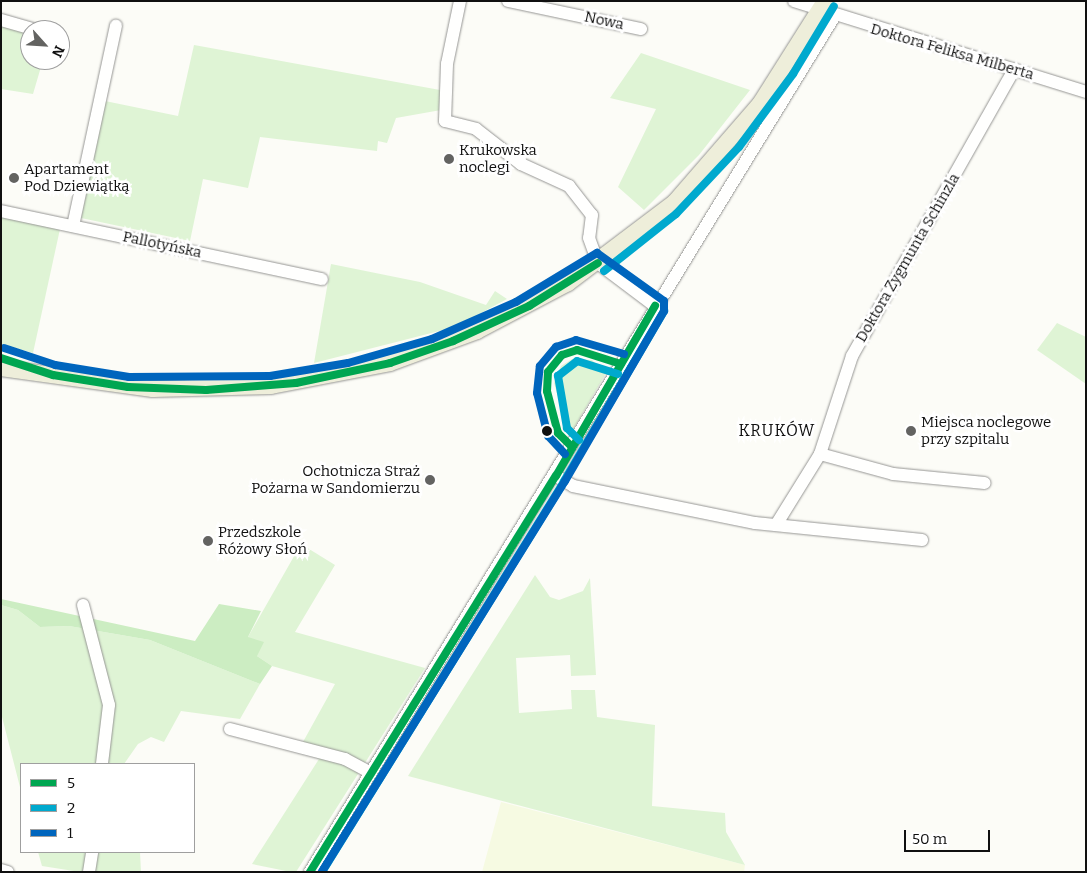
<!DOCTYPE html>
<html>
<head>
<meta charset="utf-8">
<style>
	body { margin:0 }
	#map { position:relative; width:1087px; height:873px; overflow:hidden; background:#fcfcf7; font-family:Bitter,serif }
	div>[style] { position:absolute }
	.farmland>* { inset:0; background:#f6fae2 }
	.green>* { inset:0; background:#dff4d5 }
	.forest>* { inset:0; background:#ccedc2 }
	.roads { filter:drop-shadow(0 0 1px #969694) drop-shadow(0 0 1px #969694) }
	.minor>* { height:12px; margin:-6px; padding:0 6px; transform-origin:6px; border-radius:6px; background:#fffffe }
	.major>* { height:16px; margin:-8px; padding:0 8px; transform-origin:8px; border-radius:8px; background:#eeeeda }
	.bus-1>* { height:8px; margin:-4px; padding:0 4px; transform-origin:4px; border-radius:4px; background:#00a651 }
	.bus-2>* { height:8px; margin:-4px; padding:0 4px; transform-origin:4px; border-radius:4px; background:#00a9ce }
	.bus-3>* { height:8px; margin:-4px; padding:0 4px; transform-origin:4px; border-radius:4px; background:#0065bd }
	.dots>* { width:14px; height:14px; translate:-50% -50%; box-sizing:border-box; border:2px solid #fff; border-radius:50% }
	span { translate:-50% -50%; white-space:nowrap; text-align:center; line-height:1.15; -webkit-text-stroke:5px #fff; paint-order:stroke }
	.street-label { font-size:15px; color:#101010 }
	.poi-label { font-size:15px; color:#101010 }
	.left { translate:0 -50%; text-align:left }
	.right { translate:-100% -50%; text-align:right }
	.neighbourhood-label { font-size:16px; color:#101010; letter-spacing:1px }
	.frame { position:absolute; inset:0; border:2px solid #101010; pointer-events:none }
	.legend { position:absolute; left:20px; top:763px; width:175px; height:90px; box-sizing:border-box; background:#fff; border:1px solid #9f9f9f; margin:0; padding:6px 9px; list-style:none; font-size:15px; color:#101010 }
	.legend li { display:flex; align-items:center; gap:10px; height:25px }
	.legend b { width:25px; border:1px solid #9f9f9f }
	.north { position:absolute; left:20px; top:20px; width:50px; height:50px; box-sizing:border-box; background:#fff; border:1px solid #9f9f9f; border-radius:50%; rotate:116deg; font-size:14px; font-weight:700; line-height:20px; text-align:center; color:#101010 }
	.north::after { content:''; display:block; margin:auto; width:18px; height:22px; background:#636361; clip-path:polygon(50% 0,100% 100%,50% 72%,0 100%) }
	.scale { position:absolute; left:904px; top:830px; width:86px; height:22px; box-sizing:border-box; border:2px solid #101010; border-top:0; padding-left:6px; font-size:15px; line-height:18px; white-space:nowrap; color:#101010; -webkit-text-stroke:4px #fff; paint-order:stroke }
</style>
</head>
<body>
<div id="map">
	<div class="farmland">
		<div style="clip-path:polygon(501px 802px,745px 865px,744px 872px,482px 872px)"></div>
	</div>
	<div class="green">
		<div style="clip-path:polygon(1px 25px,30px 31px,30px 60px,43px 60px,33px 94px,1px 89px)"></div>
		<div style="clip-path:polygon(194px 45px,440px 90px,441px 110px,396px 118px,387px 143px,378px 141px,377px 151px,260px 137px,248px 188px,203px 179px,190px 241px,81px 218px,105px 101px,178px 116px)"></div>
		<div style="clip-path:polygon(641px 53px,750px 90px,699px 155px,644px 210px,618px 187px,656px 109px,610px 98px)"></div>
		<div style="clip-path:polygon(1px 217px,60px 229px,33px 353px,1px 344px)"></div>
		<div style="clip-path:polygon(331px 264px,420px 282px,486px 305px,495px 291px,507px 299px,455px 327px,314px 363px)"></div>
		<div style="clip-path:polygon(1057px 323px,1086px 337px,1086px 384px,1037px 350px)"></div>
		<div style="clip-path:polygon(572px 359px,592px 360px,606px 373px,574px 428px,568px 431px,554px 383px,561px 366px)"></div>
		<div style="clip-path:polygon(301px 544px,335px 565px,295px 632px,425px 668px,296px 872px,291px 872px,252px 864px,319px 759px,298px 751px,335px 684px,272px 666px,257px 656px,248px 637px)"></div>
		<div style="clip-path:polygon(535px 575px,550px 597px,559px 600px,583px 591px,590px 578px,596px 675px,571px 676px,570px 655px,516px 658px,519px 713px,572px 709px,571px 690px,595px 690px,597px 717px,655px 725px,652px 806px,725px 813px,726px 832px,745px 865px,408px 776px)"></div>
		<div style="clip-path:polygon(1px 605px,18px 610px,40px 627px,69px 626px,150px 640px,260px 684px,240px 719px,181px 711px,164px 742px,151px 737px,138px 744px,124px 764px,21px 764px,21px 791px,1px 713px)"></div>
		<div style="clip-path:polygon(38px 852px,140px 852px,141px 872px,80px 872px,42px 866px)"></div>
	</div>
	<div class="forest">
		<div style="clip-path:polygon(1px 599px,195px 641px,219px 604px,261px 611px,248px 637px,264px 642px,257px 656px,272px 666px,260px 684px,150px 640px,69px 626px,40px 627px,18px 610px,1px 605px)"></div>
	</div>
	<div class="roads">
		<div class="minor">
			<div style="left:460px;top:1px;width:64px;rotate:101.7deg"></div>
			<div style="left:447px;top:64px;width:57px;rotate:92deg"></div>
			<div style="left:445px;top:121px;width:32px;rotate:14deg"></div>
			<div style="left:476px;top:129px;width:57px;rotate:37.9deg"></div>
			<div style="left:521px;top:164px;width:53px;rotate:24.6deg"></div>
			<div style="left:569px;top:186px;width:37px;rotate:52deg"></div>
			<div style="left:592px;top:215px;width:23px;rotate:97deg"></div>
			<div style="left:589px;top:238px;width:27px;rotate:70deg"></div>
			<div style="left:598px;top:263px;width:71px;rotate:37deg"></div>
			<div style="left:508px;top:1px;width:136px;rotate:11.9deg"></div>
			<div style="left:794px;top:1px;width:306px;rotate:17.3deg"></div>
			<div style="left:1px;top:20px;width:35px;rotate:16deg"></div>
			<div style="left:1px;top:211px;width:328px;rotate:12deg"></div>
			<div style="left:73px;top:226px;width:205px;rotate:-77.9deg"></div>
			<div style="left:820px;top:454px;width:76px;rotate:15.3deg"></div>
			<div style="left:893px;top:474px;width:92px;rotate:5.6deg"></div>
			<div style="left:556px;top:476px;width:20px;rotate:30deg"></div>
			<div style="left:573px;top:486px;width:186px;rotate:11.5deg"></div>
			<div style="left:755px;top:523px;width:168px;rotate:5.8deg"></div>
			<div style="left:776px;top:525px;width:84px;rotate:-58.2deg"></div>
			<div style="left:820px;top:454px;width:103px;rotate:-71.9deg"></div>
			<div style="left:852px;top:356px;width:329px;rotate:-60.5deg"></div>
			<div style="left:83px;top:605px;width:103px;rotate:75.4deg"></div>
			<div style="left:109px;top:705px;width:59px;rotate:96.8deg"></div>
			<div style="left:230px;top:729px;width:119px;rotate:14.6deg"></div>
			<div style="left:345px;top:759px;width:27px;rotate:28deg"></div>
			<div style="left:1px;top:870px;width:7px;rotate:16deg"></div>
			<div style="left:89px;top:872px;width:20px;rotate:-81deg"></div>
			<div style="left:310px;top:872px;width:1003px;rotate:-58.5deg"></div>
		</div>
		<div class="major">
			<div style="left:1px;top:368px;width:153px;rotate:7.9deg"></div>
			<div style="left:153px;top:389px;width:118px;rotate:-1.5deg"></div>
			<div style="left:271px;top:386px;width:121px;rotate:-10.9deg"></div>
			<div style="left:390px;top:363px;width:93px;rotate:-20.2deg"></div>
			<div style="left:477px;top:331px;width:103px;rotate:-27.8deg"></div>
			<div style="left:568px;top:283px;width:134px;rotate:-37.1deg"></div>
			<div style="left:675px;top:202px;width:130px;rotate:-49.1deg"></div>
			<div style="left:760px;top:104px;width:122px;rotate:-57.7deg"></div>
		</div>
	</div>
	<div class="bus-1">
		<div style="left:1px;top:358px;width:55px;rotate:18.1deg"></div>
		<div style="left:53px;top:375px;width:76px;rotate:9.1deg"></div>
		<div style="left:128px;top:387px;width:78px;rotate:2.2deg"></div>
		<div style="left:206px;top:390px;width:90px;rotate:-4.4deg"></div>
		<div style="left:296px;top:383px;width:96px;rotate:-12deg"></div>
		<div style="left:390px;top:363px;width:67px;rotate:-19.2deg"></div>
		<div style="left:453px;top:341px;width:84px;rotate:-24.7deg"></div>
		<div style="left:529px;top:306px;width:81px;rotate:-31.9deg"></div>
		<div style="left:572px;top:447px;width:20px;rotate:-135deg"></div>
		<div style="left:558px;top:433px;width:43px;rotate:-104.7deg"></div>
		<div style="left:547px;top:391px;width:19px;rotate:-87deg"></div>
		<div style="left:548px;top:372px;width:22px;rotate:-51deg"></div>
		<div style="left:562px;top:355px;width:16px;rotate:-18deg"></div>
		<div style="left:577px;top:350px;width:46px;rotate:17.7deg"></div>
		<div style="left:310px;top:872px;width:466px;rotate:-58.2deg"></div>
		<div style="left:556px;top:476px;width:197px;rotate:-59.8deg"></div>
	</div>
	<div class="bus-2">
		<div style="left:604px;top:271px;width:92px;rotate:-38.4deg"></div>
		<div style="left:676px;top:214px;width:92px;rotate:-46.8deg"></div>
		<div style="left:739px;top:147px;width:91px;rotate:-53.5deg"></div>
		<div style="left:793px;top:74px;width:79px;rotate:-58.9deg"></div>
		<div style="left:579px;top:440px;width:17px;rotate:-135deg"></div>
		<div style="left:567px;top:428px;width:53px;rotate:-99.8deg"></div>
		<div style="left:558px;top:376px;width:24px;rotate:-38deg"></div>
		<div style="left:577px;top:361px;width:43px;rotate:17.6deg"></div>
		<div style="left:322px;top:872px;width:460px;rotate:-58.2deg"></div>
		<div style="left:564px;top:481px;width:197px;rotate:-59.5deg"></div>
	</div>
	<div class="bus-3">
		<div style="left:4px;top:348px;width:54px;rotate:18.4deg"></div>
		<div style="left:55px;top:365px;width:75px;rotate:9.2deg"></div>
		<div style="left:129px;top:377px;width:141px;rotate:-0.4deg"></div>
		<div style="left:270px;top:376px;width:79px;rotate:-9.5deg"></div>
		<div style="left:348px;top:363px;width:87px;rotate:-15.9deg"></div>
		<div style="left:432px;top:339px;width:92px;rotate:-23.8deg"></div>
		<div style="left:516px;top:302px;width:95px;rotate:-31.2deg"></div>
		<div style="left:597px;top:253px;width:82px;rotate:35.6deg"></div>
		<div style="left:664px;top:301px;width:10px;rotate:90deg"></div>
		<div style="left:664px;top:311px;width:197px;rotate:120.2deg"></div>
		<div style="left:565px;top:481px;width:460px;rotate:121.9deg"></div>
		<div style="left:565px;top:454px;width:25px;rotate:-133deg"></div>
		<div style="left:548px;top:436px;width:44px;rotate:-104.3deg"></div>
		<div style="left:537px;top:393px;width:27px;rotate:-84deg"></div>
		<div style="left:540px;top:366px;width:25px;rotate:-50deg"></div>
		<div style="left:556px;top:347px;width:21px;rotate:-19deg"></div>
		<div style="left:576px;top:340px;width:50px;rotate:16.3deg"></div>
	</div>
	<div class="dots">
		<div style="left:449px;top:159px;background:#636361"></div>
		<div style="left:14px;top:178px;background:#636361"></div>
		<div style="left:547px;top:431px;background:#101010"></div>
		<div style="left:911px;top:431px;background:#636361"></div>
		<div style="left:430px;top:480px;background:#636361"></div>
		<div style="left:208px;top:541px;background:#636361"></div>
	</div>
	<div class="street-label">
		<span style="left:604px;top:21px;rotate:12deg">Nowa</span>
		<span style="left:952px;top:52px;rotate:16deg">Doktora Feliksa Milberta</span>
		<span style="left:162px;top:245px;rotate:12deg">Pallotyńska</span>
		<span style="left:908px;top:258px;rotate:-60deg">Doktora Zygmunta Schinzla</span>
	</div>
	<div class="poi-label">
		<span class="left" style="left:459px;top:159px">Krukowska<br>noclegi</span>
		<span class="left" style="left:24px;top:178px">Apartament<br>Pod Dziewiątką</span>
		<span class="left" style="left:921px;top:431px">Miejsca noclegowe<br>przy szpitalu</span>
		<span class="right" style="left:420px;top:480px">Ochotnicza Straż<br>Pożarna w Sandomierzu</span>
		<span class="left" style="left:218px;top:541px">Przedszkole<br>Różowy Słoń</span>
	</div>
	<div class="neighbourhood-label">
		<span style="left:777px;top:431px">KRUKÓW</span>
	</div>
	<div class="frame"></div>
	<ul class="legend">
	<li><b style="height:6px;background:#00a651"></b>5</li>
	<li><b style="height:6px;background:#00a9ce"></b>2</li>
	<li><b style="height:6px;background:#0065bd"></b>1</li>
	</ul>
	<div class="north">N</div>
	<div class="scale">50 m</div>
</div>
</body>
</html>
